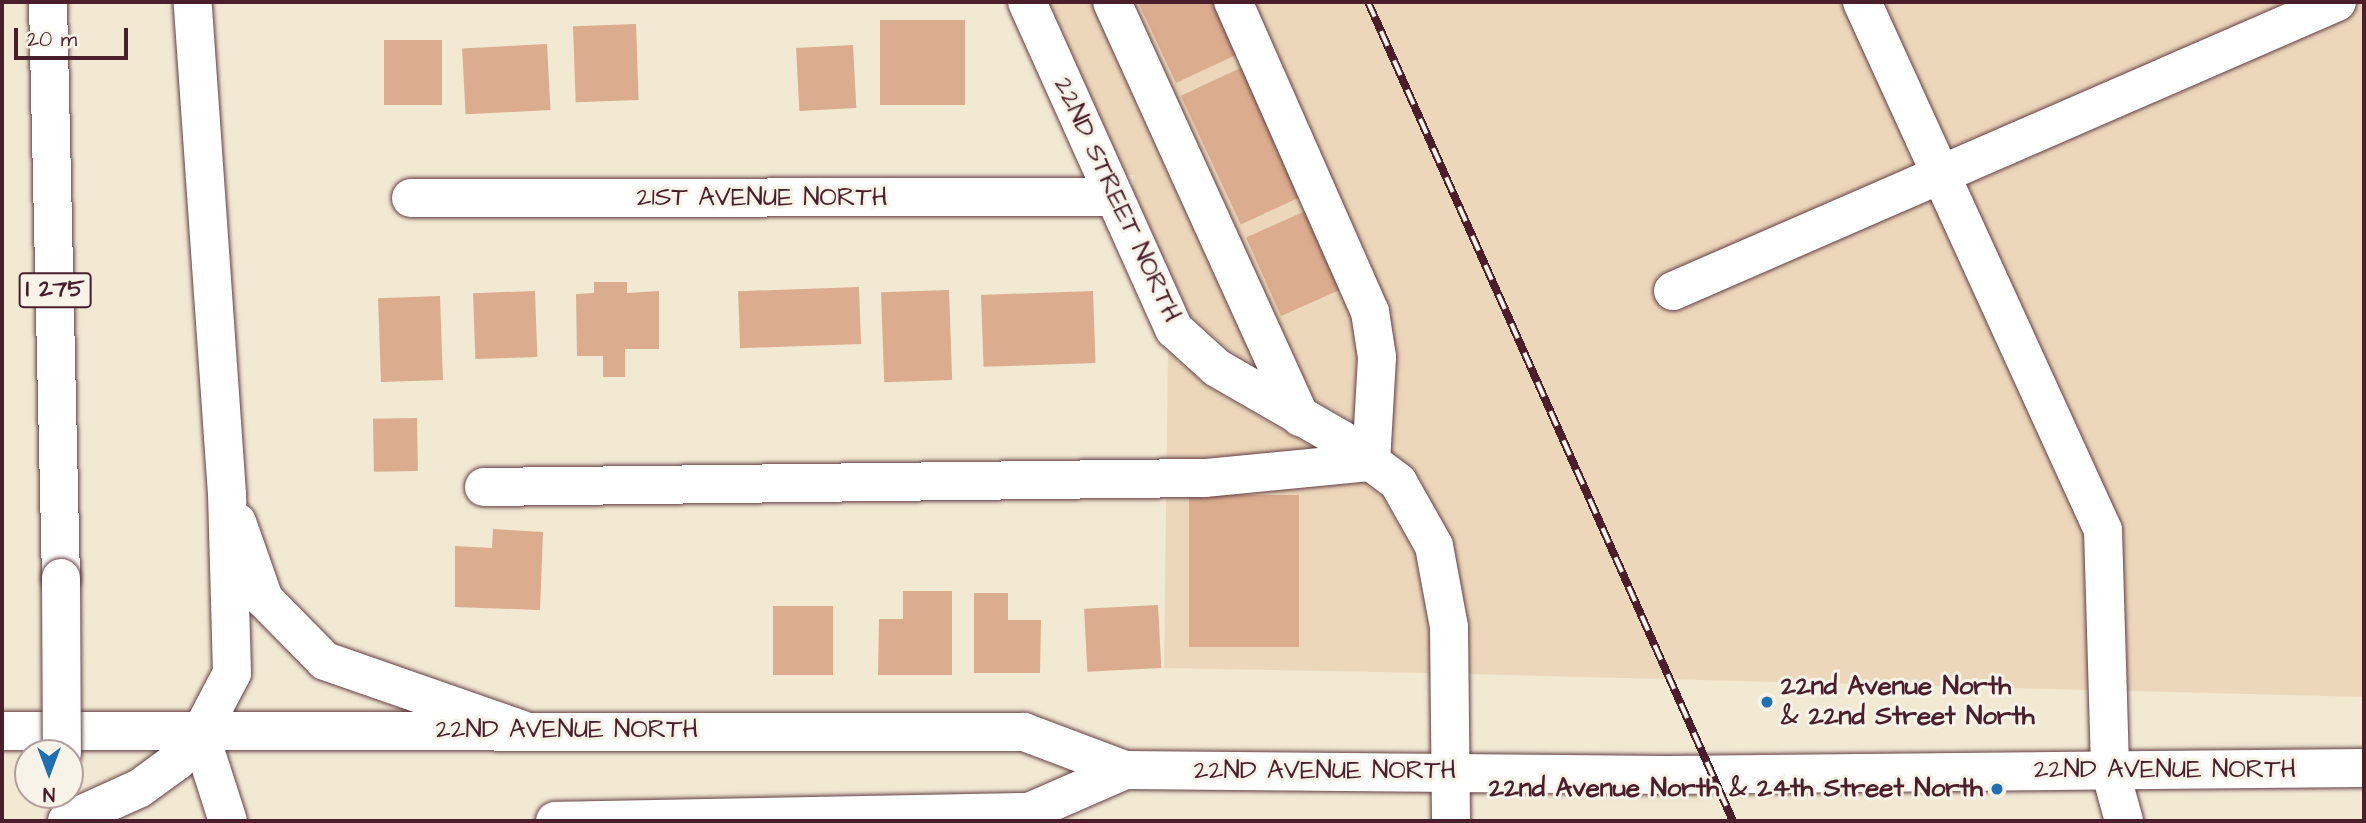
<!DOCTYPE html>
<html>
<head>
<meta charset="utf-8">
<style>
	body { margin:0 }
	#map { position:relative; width:2366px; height:823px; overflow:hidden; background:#f2e9d3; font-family:"Architects Daughter",sans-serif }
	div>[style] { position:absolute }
	.built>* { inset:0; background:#ecd7ba }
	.building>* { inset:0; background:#dbac8d; transform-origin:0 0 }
	.roads { filter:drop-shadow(0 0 2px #633d44) drop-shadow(0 0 2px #633d44) }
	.minor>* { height:38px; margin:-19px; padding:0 19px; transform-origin:19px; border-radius:19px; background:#fff }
	.major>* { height:38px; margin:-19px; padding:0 19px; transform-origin:19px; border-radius:19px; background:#fff }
	.highway>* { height:38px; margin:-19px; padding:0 19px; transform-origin:19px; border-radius:19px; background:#fff }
	.rail>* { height:8px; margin-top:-4px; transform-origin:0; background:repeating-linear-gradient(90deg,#f7f3e8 0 16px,#4a1f2b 0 32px); box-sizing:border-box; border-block:2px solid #4a1f2b }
	.bridges { filter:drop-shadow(0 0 2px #633d44) drop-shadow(0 0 2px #633d44) }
	.highway-bridge>* { height:38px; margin:-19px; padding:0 19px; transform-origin:19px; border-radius:19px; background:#fff }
	.dots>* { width:19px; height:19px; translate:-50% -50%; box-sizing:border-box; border:4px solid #f7f3e8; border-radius:50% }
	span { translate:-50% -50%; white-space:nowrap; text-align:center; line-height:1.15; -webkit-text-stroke:6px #f7f3e8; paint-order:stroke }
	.shield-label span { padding:2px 5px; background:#f7f3e8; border:2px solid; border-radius:5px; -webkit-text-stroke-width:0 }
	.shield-label { font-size:24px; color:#4a1f2b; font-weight:700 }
	.street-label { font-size:26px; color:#4a1f2b }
	.poi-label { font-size:26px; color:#4a1f2b; font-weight:700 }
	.left { translate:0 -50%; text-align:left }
	.right { translate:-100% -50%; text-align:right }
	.frame { position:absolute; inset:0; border:4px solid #4a1f2b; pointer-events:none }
	.north { position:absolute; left:14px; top:739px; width:70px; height:70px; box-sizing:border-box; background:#f7f3e8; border:2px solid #b29e9c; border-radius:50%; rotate:180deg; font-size:19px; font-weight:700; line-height:28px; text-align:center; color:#4a1f2b }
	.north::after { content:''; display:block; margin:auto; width:24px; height:32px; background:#1f6fb2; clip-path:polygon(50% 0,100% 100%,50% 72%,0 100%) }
	.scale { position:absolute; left:14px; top:28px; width:114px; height:32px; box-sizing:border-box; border:4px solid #4a1f2b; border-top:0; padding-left:9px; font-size:21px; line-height:24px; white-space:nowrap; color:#4a1f2b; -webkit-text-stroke:5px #f7f3e8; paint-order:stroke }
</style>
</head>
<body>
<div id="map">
	<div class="built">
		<div style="clip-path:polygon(1049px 2px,2364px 2px,2364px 697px,1469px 674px,1468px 623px,1453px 542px,1415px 471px,1350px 420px,1228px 349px,1190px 315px,1133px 191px,1133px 175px,1126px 175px)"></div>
		<div style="clip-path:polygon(1168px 352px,1208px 387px,1332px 459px,1384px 498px,1415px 554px,1430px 630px,1430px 673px,1164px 668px)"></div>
	</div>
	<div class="building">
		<div style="clip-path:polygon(1138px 2px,1219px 2px,1242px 52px,1176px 83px)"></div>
		<div style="left:880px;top:20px;width:85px;height:85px"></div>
		<div style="left:636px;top:24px;width:76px;height:63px;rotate:88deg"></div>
		<div style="left:384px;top:40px;width:58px;height:65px"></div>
		<div style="left:547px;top:44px;width:66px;height:85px;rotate:87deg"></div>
		<div style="left:853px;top:45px;width:63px;height:57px;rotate:87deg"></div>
		<div style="left:1247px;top:65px;width:142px;height:73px;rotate:65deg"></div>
		<div style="left:1310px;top:209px;width:86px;height:70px;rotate:66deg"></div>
		<div style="clip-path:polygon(594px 282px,627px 282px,627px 293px,659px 291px,659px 349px,625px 349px,625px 377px,603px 377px,603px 356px,577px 356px,576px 294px,594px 293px)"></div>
		<div style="left:859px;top:287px;width:57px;height:121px;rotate:88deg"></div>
		<div style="left:949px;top:290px;width:90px;height:68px;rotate:88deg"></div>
		<div style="left:535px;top:291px;width:66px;height:62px;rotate:88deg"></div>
		<div style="left:1093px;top:291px;width:72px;height:112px;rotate:88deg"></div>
		<div style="left:440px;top:296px;width:84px;height:62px;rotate:88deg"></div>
		<div style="left:417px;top:418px;width:53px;height:44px;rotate:89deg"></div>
		<div style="left:1299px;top:495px;width:152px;height:110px;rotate:90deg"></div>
		<div style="clip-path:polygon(493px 529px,543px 532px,540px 610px,455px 607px,455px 546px,492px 548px)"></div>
		<div style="clip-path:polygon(903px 591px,952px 591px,952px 675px,878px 675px,879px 619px,903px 619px)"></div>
		<div style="clip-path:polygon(974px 593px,1008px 593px,1008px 620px,1041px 620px,1040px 673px,974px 673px)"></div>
		<div style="left:1158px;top:605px;width:63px;height:74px;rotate:87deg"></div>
		<div style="left:773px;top:606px;width:60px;height:69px"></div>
	</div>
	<div class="roads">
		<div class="minor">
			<div style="left:1027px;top:2px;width:359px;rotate:65.8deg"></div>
			<div style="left:1174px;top:329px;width:58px;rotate:42.2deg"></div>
			<div style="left:1217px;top:368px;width:144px;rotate:29.9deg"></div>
			<div style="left:1342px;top:440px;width:70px;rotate:36.9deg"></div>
			<div style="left:1398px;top:482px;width:73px;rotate:60.6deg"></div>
			<div style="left:1434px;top:546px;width:82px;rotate:79.5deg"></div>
			<div style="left:1449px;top:627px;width:194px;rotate:89.4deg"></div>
			<div style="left:1112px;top:2px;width:456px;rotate:65.6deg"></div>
			<div style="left:1862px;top:2px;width:580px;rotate:65.47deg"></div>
			<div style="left:2103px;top:530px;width:240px;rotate:88.3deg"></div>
			<div style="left:2110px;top:770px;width:53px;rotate:74.6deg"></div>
			<div style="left:411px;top:198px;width:703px;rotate:-0.08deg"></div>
			<div style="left:1673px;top:291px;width:724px;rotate:-23.52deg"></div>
			<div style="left:484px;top:487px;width:721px;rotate:-0.72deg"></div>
			<div style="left:1205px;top:478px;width:167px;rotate:-5.5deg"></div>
			<div style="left:1371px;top:462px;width:105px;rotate:-86.7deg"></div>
			<div style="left:1377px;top:357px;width:46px;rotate:-98.8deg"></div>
			<div style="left:1370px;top:312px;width:339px;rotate:-113.8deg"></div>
		</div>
		<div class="major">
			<div style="left:2px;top:731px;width:1022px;rotate:0.06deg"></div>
			<div style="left:1024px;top:732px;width:108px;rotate:20.6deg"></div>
			<div style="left:1125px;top:770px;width:542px;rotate:0.53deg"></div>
			<div style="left:1667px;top:775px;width:697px;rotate:-0.58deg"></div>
			<div style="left:555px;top:821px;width:474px;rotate:-1.1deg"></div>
			<div style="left:1029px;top:812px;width:105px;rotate:-23.6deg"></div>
		</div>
		<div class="highway">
			<div style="left:48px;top:2px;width:576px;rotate:88.71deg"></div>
			<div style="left:237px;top:522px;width:82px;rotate:70.7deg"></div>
			<div style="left:264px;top:599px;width:87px;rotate:45.5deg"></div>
			<div style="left:325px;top:661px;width:207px;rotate:19.2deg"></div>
			<div style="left:200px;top:734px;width:91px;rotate:72.2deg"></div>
			<div style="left:67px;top:821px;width:80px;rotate:-24.3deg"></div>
			<div style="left:140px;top:788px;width:46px;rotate:-36.1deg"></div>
			<div style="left:177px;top:761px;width:35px;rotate:-50deg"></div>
			<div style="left:200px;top:734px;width:69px;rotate:-62.3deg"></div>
			<div style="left:232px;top:673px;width:179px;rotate:-91.6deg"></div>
			<div style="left:227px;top:494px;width:493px;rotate:-94deg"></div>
		</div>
	</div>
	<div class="rail">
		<div style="left:1368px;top:2px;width:897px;rotate:65.98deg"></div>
	</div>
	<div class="bridges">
		<div class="highway-bridge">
			<div style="left:61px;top:578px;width:175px;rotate:89.7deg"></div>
		</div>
	</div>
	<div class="dots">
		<div style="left:1767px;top:702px;background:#1f6fb2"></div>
		<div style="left:1997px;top:789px;background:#1f6fb2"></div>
	</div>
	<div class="shield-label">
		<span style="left:55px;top:290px">I 275</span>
	</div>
	<div class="street-label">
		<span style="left:762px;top:198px">21ST AVENUE NORTH</span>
		<span style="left:1117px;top:200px;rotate:65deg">22ND STREET NORTH</span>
		<span style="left:567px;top:730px">22ND AVENUE NORTH</span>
		<span style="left:2165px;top:770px">22ND AVENUE NORTH</span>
		<span style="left:1325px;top:771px">22ND AVENUE NORTH</span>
	</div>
	<div class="poi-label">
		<span class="left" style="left:1781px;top:702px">22nd Avenue North<br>&amp; 22nd Street North</span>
		<span class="right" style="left:1983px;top:789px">22nd Avenue North &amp; 24th Street North</span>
	</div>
	<div class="frame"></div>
	<div class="north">N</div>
	<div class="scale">20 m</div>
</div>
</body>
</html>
